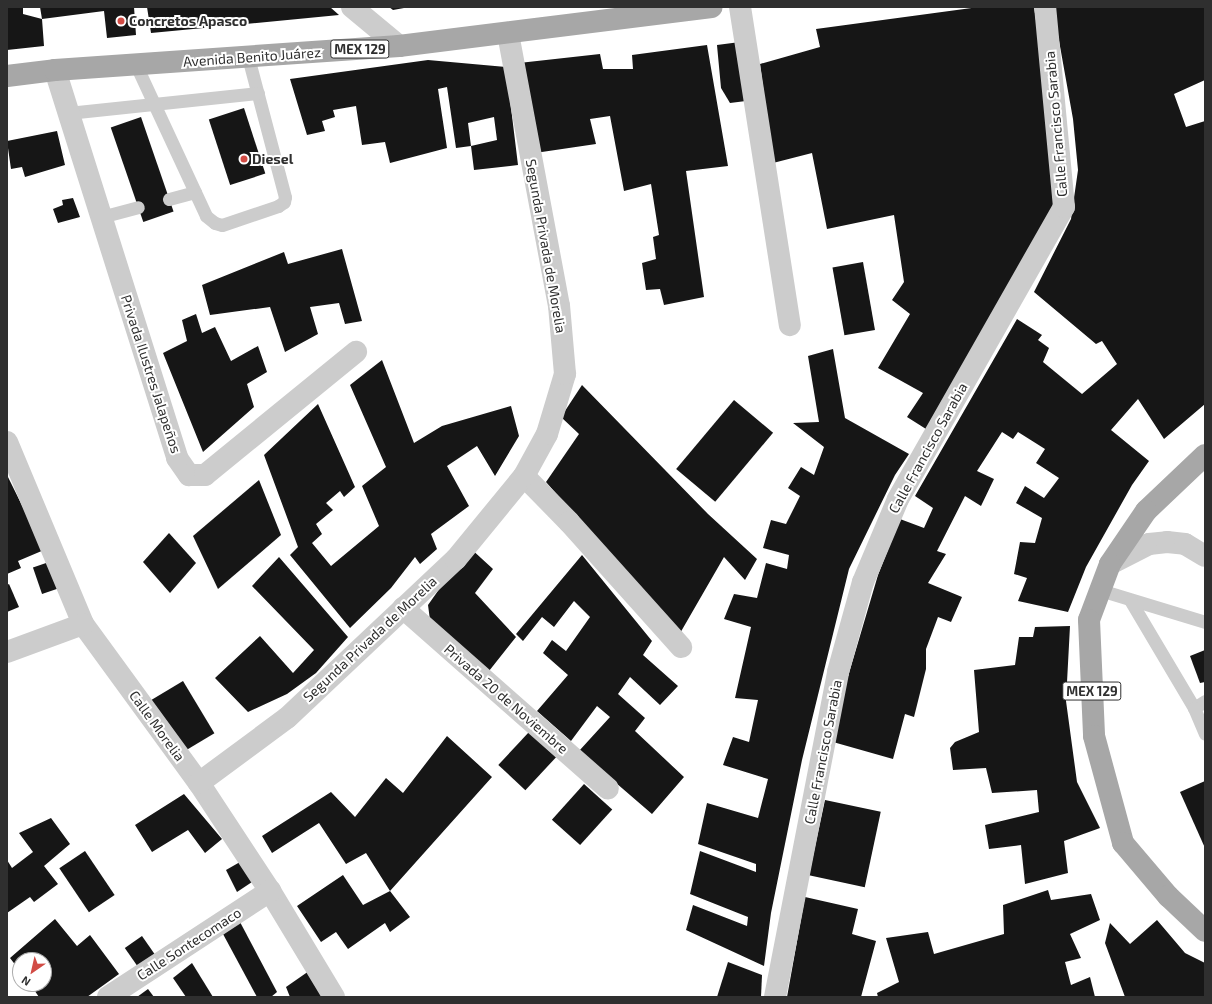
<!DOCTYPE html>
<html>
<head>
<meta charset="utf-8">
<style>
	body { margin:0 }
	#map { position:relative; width:1212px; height:1004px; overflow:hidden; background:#fff; font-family:"Exo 2",sans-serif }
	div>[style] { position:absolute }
	.building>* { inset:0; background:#161616; transform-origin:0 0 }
	.service>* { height:13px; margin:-6.5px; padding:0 6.5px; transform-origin:6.5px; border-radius:6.5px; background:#ccc }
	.minor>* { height:22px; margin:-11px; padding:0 11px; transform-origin:11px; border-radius:11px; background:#ccc }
	.primary>* { height:22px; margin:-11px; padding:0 11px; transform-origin:11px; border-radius:11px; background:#a7a7a7 }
	.dots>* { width:11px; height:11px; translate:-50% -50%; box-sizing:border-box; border:2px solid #fff; border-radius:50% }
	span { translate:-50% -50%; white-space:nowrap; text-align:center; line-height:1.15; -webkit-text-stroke:4px #fff; paint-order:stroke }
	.shield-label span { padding:1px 3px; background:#fff; border:1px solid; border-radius:3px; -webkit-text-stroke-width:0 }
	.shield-label { font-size:13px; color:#2f2f2f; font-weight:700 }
	.poi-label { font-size:14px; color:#2f2f2f; font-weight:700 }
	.left { translate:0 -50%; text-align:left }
	.street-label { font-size:14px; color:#2f2f2f }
	.frame { position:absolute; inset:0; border:8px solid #2f2f2f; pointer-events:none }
	.north { position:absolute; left:12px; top:952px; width:40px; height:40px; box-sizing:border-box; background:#fff; border:1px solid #acacac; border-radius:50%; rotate:214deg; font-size:11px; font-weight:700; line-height:16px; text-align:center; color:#2f2f2f }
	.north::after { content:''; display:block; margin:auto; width:14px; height:18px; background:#d24c45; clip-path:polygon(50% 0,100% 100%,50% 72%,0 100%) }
</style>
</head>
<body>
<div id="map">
	<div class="building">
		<div style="clip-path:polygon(7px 7px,23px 7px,23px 14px,42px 19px,40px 7px,134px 7px,136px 35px,107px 38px,104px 11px,42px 19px,44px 46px,7px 50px)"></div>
		<div style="clip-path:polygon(147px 7px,330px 7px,339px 15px,151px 33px)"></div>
		<div style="clip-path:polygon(389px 7px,403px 7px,404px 8px,393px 10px)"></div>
		<div style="clip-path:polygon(979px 7px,1034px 7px,1057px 162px,1053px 214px,926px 429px,907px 417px,923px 393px,878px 368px,910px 314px,892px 300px,904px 282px,894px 215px,827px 229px,812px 153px,773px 163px,760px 64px,820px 47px,816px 29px)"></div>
		<div style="clip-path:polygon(1053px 7px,1205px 7px,1205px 80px,1174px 94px,1186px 127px,1205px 121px,1205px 404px,1164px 439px,1138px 399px,1111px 430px,1149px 461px,1132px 485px,1086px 567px,1068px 612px,1018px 601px,1027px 578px,1014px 574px,1020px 542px,1035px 543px,1042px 518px,1016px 503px,1025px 486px,1044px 498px,1059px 478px,1036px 463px,1045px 449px,1018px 432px,1013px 439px,1002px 432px,977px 471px,994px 479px,981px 506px,965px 496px,937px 551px,946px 554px,928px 583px,962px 597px,951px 622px,938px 617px,926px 649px,926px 669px,914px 717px,905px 714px,893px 759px,833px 742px,844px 690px,878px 575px,900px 519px,924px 528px,933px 508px,915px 496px,1017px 319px,1042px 335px,1038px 340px,1049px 348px,1043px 362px,1082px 394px,1117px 364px,1102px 341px,1096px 344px,1034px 292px,1071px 219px,1078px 170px,1073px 119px)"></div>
		<div style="clip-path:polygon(740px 42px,746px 101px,730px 103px,721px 88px,717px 45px)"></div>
		<div style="clip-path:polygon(707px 45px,728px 166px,686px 171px,704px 297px,664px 305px,660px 289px,646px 290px,642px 263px,656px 259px,653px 237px,659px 235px,651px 184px,624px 191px,610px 116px,590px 119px,596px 144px,535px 153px,519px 63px,600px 54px,603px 69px,633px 69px,632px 55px)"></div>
		<div style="clip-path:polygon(428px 60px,506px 67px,518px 165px,474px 170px,471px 146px,497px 140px,494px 117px,468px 123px,471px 146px,456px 148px,447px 87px,438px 89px,447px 148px,390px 163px,385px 142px,362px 145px,356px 106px,333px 110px,335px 117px,322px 121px,325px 131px,307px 135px,290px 79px)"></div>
		<div style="left:244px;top:108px;width:69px;height:37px;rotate:72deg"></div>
		<div style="left:141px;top:117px;width:100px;height:32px;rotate:71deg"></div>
		<div style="clip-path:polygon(57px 131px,65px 165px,25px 177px,22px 167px,11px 169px,7px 141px)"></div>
		<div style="clip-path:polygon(73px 198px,80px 217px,58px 223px,53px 209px,63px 205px,62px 200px)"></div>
		<div style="clip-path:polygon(342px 249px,362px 321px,345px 324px,339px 303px,310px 307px,318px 334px,285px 352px,270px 307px,210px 315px,202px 285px,284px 252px,288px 264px)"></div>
		<div style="left:863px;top:262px;width:69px;height:31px;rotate:80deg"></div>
		<div style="clip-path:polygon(196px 314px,202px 333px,215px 327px,231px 361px,258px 346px,267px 372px,247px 384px,254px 407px,203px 452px,163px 353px,187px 341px,182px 320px)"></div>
		<div style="clip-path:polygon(833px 349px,845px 418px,909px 454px,895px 475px,849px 569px,802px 760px,771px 913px,764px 966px,686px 930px,693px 905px,747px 926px,748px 917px,690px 894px,700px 851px,756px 872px,756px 864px,698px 844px,707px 803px,758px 818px,768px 779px,723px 765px,733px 737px,749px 742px,758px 700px,735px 698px,751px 627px,724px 619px,734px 594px,757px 598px,766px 563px,787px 569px,789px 555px,763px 548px,771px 520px,786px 524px,800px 496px,788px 488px,801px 467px,814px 475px,824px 447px,793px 423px,819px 422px,808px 356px)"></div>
		<div style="clip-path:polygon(382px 360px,414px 443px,442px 426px,511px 406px,519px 436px,495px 476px,477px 446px,447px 466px,469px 506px,431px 534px,437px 549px,420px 564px,415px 557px,391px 588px,350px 628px,290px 555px,298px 547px,264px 455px,318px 404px,355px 487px,344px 497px,340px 491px,326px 503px,333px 510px,316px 524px,322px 534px,312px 543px,331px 566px,379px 526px,362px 486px,386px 467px,350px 385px)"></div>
		<div style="clip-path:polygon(582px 385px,708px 514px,757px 559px,745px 580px,724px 557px,679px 635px,546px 482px,579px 434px,561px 417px)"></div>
		<div style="left:734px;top:400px;width:51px;height:90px;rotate:40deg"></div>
		<div style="clip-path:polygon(7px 475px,44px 550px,18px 561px,21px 568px,7px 574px)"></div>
		<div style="clip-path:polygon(259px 480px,281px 535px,218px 589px,193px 536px)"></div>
		<div style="clip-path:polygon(169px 533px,196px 563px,170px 593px,143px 562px)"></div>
		<div style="clip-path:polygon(469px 547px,493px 569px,475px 593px,516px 637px,489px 671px,430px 620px,428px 605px)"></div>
		<div style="clip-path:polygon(582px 555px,652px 641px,643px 655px,678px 686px,660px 705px,630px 677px,618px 694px,645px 718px,635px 731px,684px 777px,652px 814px,579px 751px,610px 717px,597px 706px,571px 741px,537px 711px,568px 675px,543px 653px,552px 640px,566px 651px,590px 617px,574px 601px,554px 627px,542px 617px,523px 641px,516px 634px)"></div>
		<div style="clip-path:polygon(279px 557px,348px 637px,316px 673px,287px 694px,248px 712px,215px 678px,260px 636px,293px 673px,314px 650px,252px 586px)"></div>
		<div style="left:49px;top:562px;width:28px;height:17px;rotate:71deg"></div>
		<div style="clip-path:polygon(9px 584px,19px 607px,7px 612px,7px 585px)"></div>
		<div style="clip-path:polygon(1070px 626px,1066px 701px,1077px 782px,1100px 828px,1064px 841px,1068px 873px,1025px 884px,1021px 845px,989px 849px,985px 825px,1039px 812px,1037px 790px,992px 793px,986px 768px,953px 770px,950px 748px,955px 742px,979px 732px,974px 670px,1015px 665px,1019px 637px,1033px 637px,1035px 627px)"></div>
		<div style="clip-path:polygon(1205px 650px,1205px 682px,1200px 683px,1190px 656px)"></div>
		<div style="left:183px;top:681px;width:61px;height:37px;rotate:59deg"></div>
		<div style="left:529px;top:732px;width:37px;height:45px;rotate:43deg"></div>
		<div style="clip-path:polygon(447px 736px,492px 777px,390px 891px,410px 917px,390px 932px,385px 923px,348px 949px,336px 932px,321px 942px,297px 906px,343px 875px,363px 905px,390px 891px,366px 853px,346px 864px,319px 823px,272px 853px,262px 836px,331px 792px,355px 817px,386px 778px,403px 793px)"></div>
		<div style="clip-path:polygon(1205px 781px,1205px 848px,1180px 792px)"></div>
		<div style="left:584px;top:784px;width:38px;height:48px;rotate:42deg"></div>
		<div style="clip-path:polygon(184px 794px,222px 839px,205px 853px,188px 830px,152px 852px,135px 825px)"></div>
		<div style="left:825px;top:800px;width:57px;height:77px;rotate:12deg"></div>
		<div style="clip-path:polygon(51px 818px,70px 844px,44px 866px,58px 884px,34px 902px,30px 897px,7px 913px,7px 860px,12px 868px,33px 852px,19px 833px)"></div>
		<div style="left:85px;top:851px;width:53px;height:31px;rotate:56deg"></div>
		<div style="clip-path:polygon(240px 862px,252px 882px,237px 892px,226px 870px)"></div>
		<div style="clip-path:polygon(1048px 890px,1051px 900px,1091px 894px,1100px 920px,1070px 934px,1081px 958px,1065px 962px,1071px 985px,1090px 977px,1095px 997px,878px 997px,877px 993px,899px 982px,886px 938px,928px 932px,934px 954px,1004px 934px,1003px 905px)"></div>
		<div style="clip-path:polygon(805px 897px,858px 909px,852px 934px,876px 941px,861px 997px,787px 997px)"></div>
		<div style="clip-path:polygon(55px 919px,77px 946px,90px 935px,119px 974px,87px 997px,39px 997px,30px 984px,44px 984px,44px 960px,20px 960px,20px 971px,10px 958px)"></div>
		<div style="clip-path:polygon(1157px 920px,1185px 953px,1205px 963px,1205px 997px,1125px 997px,1105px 943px,1110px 923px,1130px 944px)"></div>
		<div style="clip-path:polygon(240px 922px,277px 992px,271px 997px,257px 997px,223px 934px)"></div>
		<div style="left:142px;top:936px;width:24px;height:21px;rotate:55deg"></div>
		<div style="clip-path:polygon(728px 962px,762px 975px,761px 997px,717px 997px)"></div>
		<div style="clip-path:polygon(192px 963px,213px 997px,186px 997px,173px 978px)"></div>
		<div style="clip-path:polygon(309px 971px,323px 996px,290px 997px,286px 987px)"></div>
		<div style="clip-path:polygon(148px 989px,154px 997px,137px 997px)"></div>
	</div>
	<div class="service">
		<div style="left:136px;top:65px;width:166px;rotate:65.1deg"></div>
		<div style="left:206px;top:216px;width:11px;rotate:38deg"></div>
		<div style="left:215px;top:223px;width:7px;rotate:16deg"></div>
		<div style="left:222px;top:225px;width:59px;rotate:-18.7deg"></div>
		<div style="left:278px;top:206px;width:7px;rotate:-34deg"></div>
		<div style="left:284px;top:202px;width:5px;rotate:-79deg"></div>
		<div style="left:285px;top:197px;width:145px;rotate:-104.8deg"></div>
		<div style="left:68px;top:113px;width:191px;rotate:-6deg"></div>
		<div style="left:169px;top:199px;width:27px;rotate:-15deg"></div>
		<div style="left:101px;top:217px;width:38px;rotate:-15deg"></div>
		<div style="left:1100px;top:590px;width:110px;rotate:16.9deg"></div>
		<div style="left:1130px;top:600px;width:126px;rotate:59.3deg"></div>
		<div style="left:1194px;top:708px;width:13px;rotate:-32deg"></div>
		<div style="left:1194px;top:708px;width:28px;rotate:67deg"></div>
	</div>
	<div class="minor">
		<div style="left:352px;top:7px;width:61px;rotate:39.7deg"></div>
		<div style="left:740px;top:7px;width:322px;rotate:81.1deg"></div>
		<div style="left:55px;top:70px;width:407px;rotate:72.5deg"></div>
		<div style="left:177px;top:458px;width:21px;rotate:55deg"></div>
		<div style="left:189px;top:475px;width:16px"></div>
		<div style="left:205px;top:475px;width:195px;rotate:-39.2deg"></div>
		<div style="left:7px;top:442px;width:197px;rotate:67.3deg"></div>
		<div style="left:83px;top:624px;width:197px;rotate:53.9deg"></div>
		<div style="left:199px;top:783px;width:129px;rotate:56.7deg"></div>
		<div style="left:270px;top:891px;width:124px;rotate:58.9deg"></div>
		<div style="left:524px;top:476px;width:64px;rotate:45.6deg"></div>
		<div style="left:569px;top:522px;width:168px;rotate:48.1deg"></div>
		<div style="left:1110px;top:564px;width:44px;rotate:-27.1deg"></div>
		<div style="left:1149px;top:544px;width:18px;rotate:-6deg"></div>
		<div style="left:1167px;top:542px;width:18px;rotate:6deg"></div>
		<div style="left:1185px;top:544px;width:23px;rotate:31deg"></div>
		<div style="left:403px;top:608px;width:273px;rotate:41.4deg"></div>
		<div style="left:7px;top:652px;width:81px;rotate:-20.2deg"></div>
		<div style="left:199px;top:783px;width:109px;rotate:-36.5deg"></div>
		<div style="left:287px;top:718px;width:232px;rotate:-43.3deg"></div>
		<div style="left:456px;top:559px;width:107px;rotate:-50.7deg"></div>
		<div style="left:524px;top:476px;width:48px;rotate:-61.3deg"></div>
		<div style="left:547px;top:434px;width:63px;rotate:-73.3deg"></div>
		<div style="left:565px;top:374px;width:68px;rotate:-95deg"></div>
		<div style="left:559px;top:306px;width:278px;rotate:-100.6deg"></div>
		<div style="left:108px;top:997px;width:194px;rotate:-33.2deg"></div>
		<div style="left:775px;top:997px;width:331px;rotate:-79deg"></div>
		<div style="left:838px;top:672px;width:93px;rotate:-74.5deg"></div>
		<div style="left:863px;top:582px;width:90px;rotate:-67.1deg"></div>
		<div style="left:898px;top:499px;width:336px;rotate:-60.4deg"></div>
		<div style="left:1064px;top:207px;width:201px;rotate:-95.4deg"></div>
	</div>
	<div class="primary">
		<div style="left:7px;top:76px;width:48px;rotate:-7.1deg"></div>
		<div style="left:55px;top:70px;width:345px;rotate:-4deg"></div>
		<div style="left:399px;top:46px;width:315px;rotate:-7.1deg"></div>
		<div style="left:1205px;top:455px;width:81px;rotate:136.5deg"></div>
		<div style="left:1146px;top:511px;width:64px;rotate:124.2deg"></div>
		<div style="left:1110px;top:564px;width:60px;rotate:110.6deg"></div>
		<div style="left:1089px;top:620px;width:116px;rotate:87.5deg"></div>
		<div style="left:1094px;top:736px;width:111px;rotate:74.8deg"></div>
		<div style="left:1123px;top:843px;width:70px;rotate:49.7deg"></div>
		<div style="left:1168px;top:896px;width:51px;rotate:43.4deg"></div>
	</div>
	<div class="dots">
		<div style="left:121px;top:21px;background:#d24c45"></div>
		<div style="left:244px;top:159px;background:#d24c45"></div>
	</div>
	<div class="shield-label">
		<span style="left:360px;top:49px">MEX 129</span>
		<span style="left:1092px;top:691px">MEX 129</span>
	</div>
	<div class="poi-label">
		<span class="left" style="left:129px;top:21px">Concretos Apasco</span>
		<span class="left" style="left:252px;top:159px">Diesel</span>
	</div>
	<div class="street-label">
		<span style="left:252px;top:57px;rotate:-4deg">Avenida Benito Juárez</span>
		<span style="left:1056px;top:124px;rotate:-95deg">Calle Francisco Sarabia</span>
		<span style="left:546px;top:246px;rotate:80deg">Segunda Privada de Morelia</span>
		<span style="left:151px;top:374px;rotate:72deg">Privada Ilustres Jalapeños</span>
		<span style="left:928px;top:448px;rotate:-61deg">Calle Francisco Sarabia</span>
		<span style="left:370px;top:639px;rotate:-43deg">Segunda Privada de Morelia</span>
		<span style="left:506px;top:699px;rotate:41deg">Privada 20 de Noviembre</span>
		<span style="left:157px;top:726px;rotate:54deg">Calle Morelia</span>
		<span style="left:823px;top:752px;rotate:-79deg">Calle Francisco Sarabia</span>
		<span style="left:189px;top:944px;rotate:-33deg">Calle Sontecomaco</span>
	</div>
	<div class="frame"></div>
	<div class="north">N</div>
</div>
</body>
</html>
